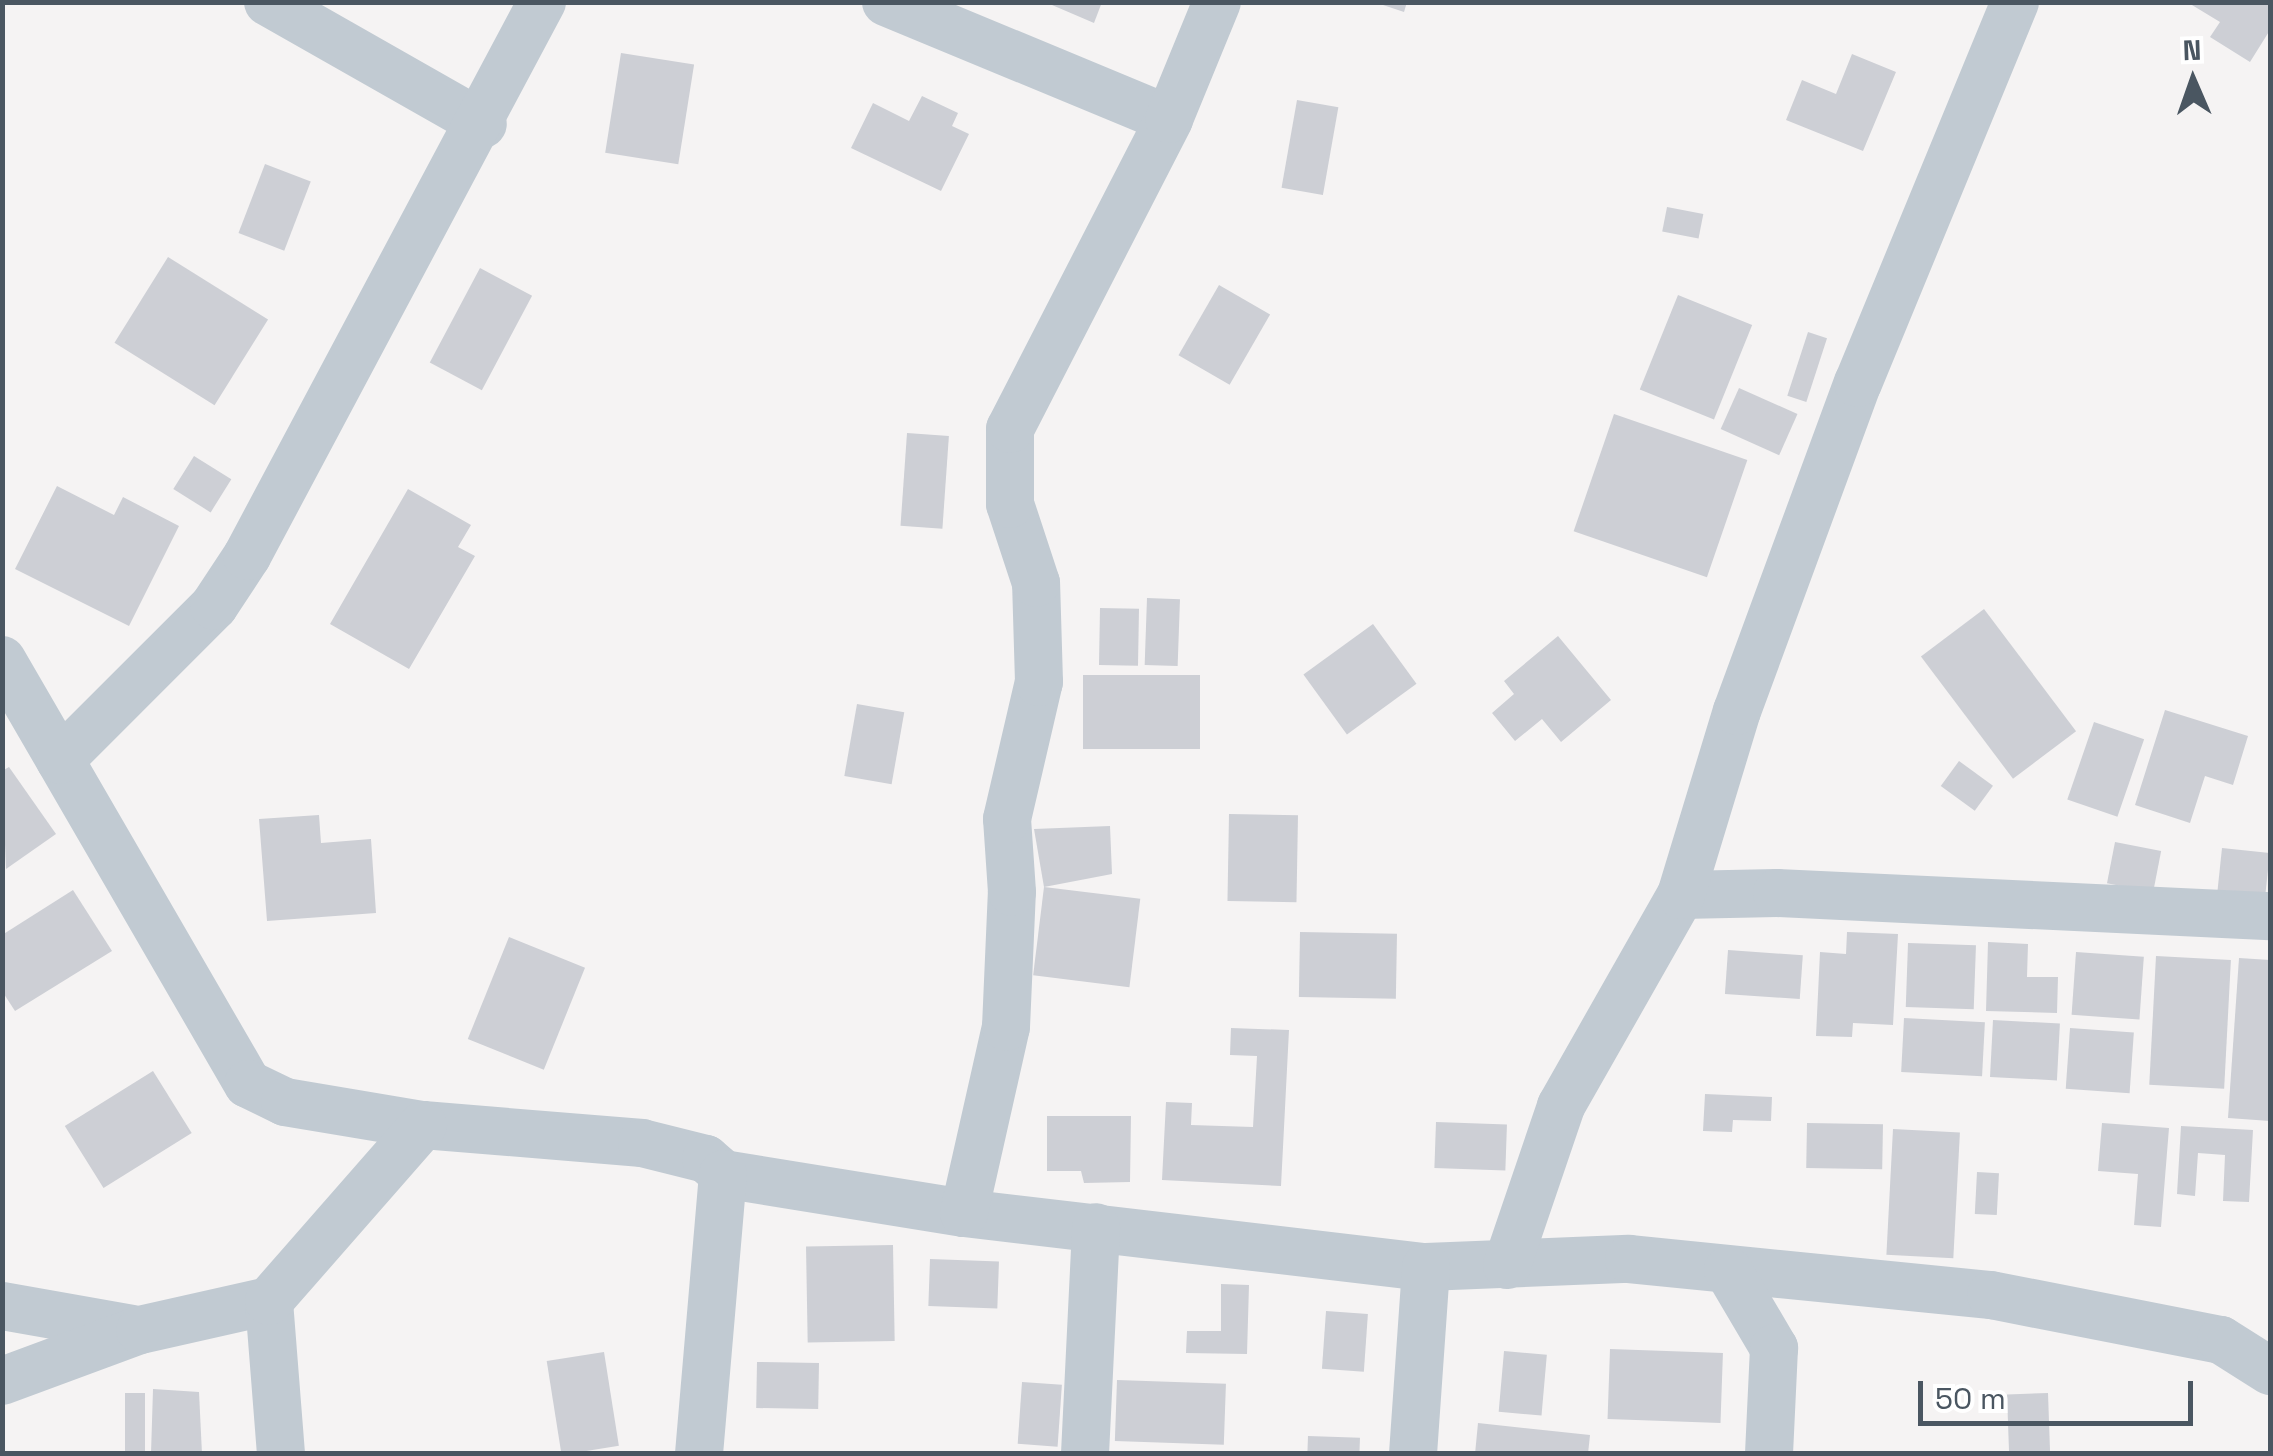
<!DOCTYPE html>
<html>
<head>
<meta charset="utf-8">
<style>
	body { margin:0 }
	#map { position:relative; width:2273px; height:1456px; overflow:hidden; background:#f5f3f3; font-family:"Space Grotesk",sans-serif }
	div>[style] { position:absolute }
	.building>* { inset:0; background:#cdcfd5; transform-origin:0 0 }
	.minor>* { height:48px; margin:-24px; padding:0 24px; transform-origin:24px; border-radius:24px; background:#c1cad2 }
	span { translate:-50% -50%; white-space:nowrap; text-align:center; line-height:1.15; -webkit-text-stroke:9px #fff; paint-order:stroke }
	.frame { position:absolute; inset:0; border:5px solid #4a5661; pointer-events:none }
	.north { position:absolute; left:2143px; top:30px; width:100px; height:100px; -webkit-text-stroke:8px #fff; paint-order:stroke; rotate:358deg; font-size:28px; font-weight:700; line-height:40px; text-align:center; color:#4a5661 }
	.north::after { content:''; display:block; margin:auto; width:35px; height:45px; background:#4a5661; clip-path:polygon(50% 0,100% 100%,50% 72%,0 100%) }
	.scale { position:absolute; left:1918px; top:1381px; width:275px; height:45px; box-sizing:border-box; border:5px solid #4a5661; border-top:0; padding-left:12px; font-size:30px; line-height:35px; white-space:nowrap; color:#4a5661; -webkit-text-stroke:8px #fff; paint-order:stroke }
</style>
</head>
<body>
<div id="map">
	<div class="building">
		<div style="clip-path:polygon(1045px 2px,1102px 2px,1094px 23px)"></div>
		<div style="clip-path:polygon(1374px 2px,1407px 2px,1404px 12px)"></div>
		<div style="clip-path:polygon(2187px 2px,2270px 2px,2270px 30px,2250px 62px,2210px 37px,2220px 22px)"></div>
		<div style="left:621px;top:53px;width:74px;height:101px;rotate:9deg"></div>
		<div style="clip-path:polygon(1852px 54px,1896px 72px,1863px 151px,1786px 120px,1802px 80px,1836px 94px)"></div>
		<div style="clip-path:polygon(922px 96px,958px 113px,952px 126px,969px 134px,941px 191px,851px 148px,873px 103px,909px 121px)"></div>
		<div style="left:1297px;top:100px;width:42px;height:89px;rotate:10deg"></div>
		<div style="left:265px;top:164px;width:49px;height:74px;rotate:21deg"></div>
		<div style="left:1667px;top:207px;width:37px;height:25px;rotate:11deg"></div>
		<div style="left:168px;top:257px;width:118px;height:101px;rotate:32deg"></div>
		<div style="left:480px;top:268px;width:59px;height:107px;rotate:28deg"></div>
		<div style="left:1219px;top:285px;width:59px;height:81px;rotate:30deg"></div>
		<div style="left:1678px;top:295px;width:80px;height:102px;rotate:22deg"></div>
		<div style="left:1808px;top:332px;width:20px;height:67px;rotate:18deg"></div>
		<div style="left:1739px;top:388px;width:64px;height:45px;rotate:24deg"></div>
		<div style="left:1614px;top:414px;width:141px;height:124px;rotate:19deg"></div>
		<div style="left:907px;top:433px;width:42px;height:93px;rotate:4deg"></div>
		<div style="left:194px;top:456px;width:44px;height:39px;rotate:32deg"></div>
		<div style="clip-path:polygon(57px 486px,114px 515px,123px 497px,179px 526px,129px 626px,15px 569px)"></div>
		<div style="clip-path:polygon(408px 489px,471px 525px,458px 547px,475px 556px,409px 669px,330px 624px)"></div>
		<div style="left:1147px;top:598px;width:33px;height:67px;rotate:2deg"></div>
		<div style="left:1100px;top:608px;width:39px;height:57px;rotate:1deg"></div>
		<div style="left:1984px;top:609px;width:153px;height:79px;rotate:53deg"></div>
		<div style="left:1373px;top:624px;width:74px;height:86px;rotate:54deg"></div>
		<div style="clip-path:polygon(1558px 636px,1611px 700px,1561px 742px,1542px 719px,1515px 741px,1492px 713px,1514px 694px,1504px 681px)"></div>
		<div style="left:1083px;top:675px;width:117px;height:74px"></div>
		<div style="left:857px;top:704px;width:48px;height:73px;rotate:10deg"></div>
		<div style="clip-path:polygon(2165px 710px,2248px 736px,2233px 785px,2205px 776px,2190px 823px,2135px 805px)"></div>
		<div style="left:2094px;top:722px;width:53px;height:82px;rotate:19deg"></div>
		<div style="left:1959px;top:761px;width:42px;height:31px;rotate:36deg"></div>
		<div style="clip-path:polygon(9px 767px,56px 834px,6px 869px,2px 771px)"></div>
		<div style="left:1229px;top:814px;width:69px;height:87px;rotate:1deg"></div>
		<div style="clip-path:polygon(319px 815px,321px 843px,371px 839px,376px 913px,267px 921px,259px 819px)"></div>
		<div style="clip-path:polygon(1110px 826px,1112px 874px,1044px 887px,1034px 829px)"></div>
		<div style="left:2115px;top:842px;width:47px;height:42px;rotate:11deg"></div>
		<div style="left:2222px;top:848px;width:48px;height:43px;rotate:6deg"></div>
		<div style="left:1044px;top:887px;width:97px;height:89px;rotate:7deg"></div>
		<div style="clip-path:polygon(73px 890px,112px 951px,15px 1011px,2px 991px,2px 935px)"></div>
		<div style="left:1300px;top:932px;width:97px;height:65px;rotate:1deg"></div>
		<div style="clip-path:polygon(1847px 932px,1898px 934px,1893px 1025px,1853px 1023px,1852px 1037px,1816px 1036px,1820px 952px,1846px 954px)"></div>
		<div style="left:509px;top:937px;width:82px;height:110px;rotate:22deg"></div>
		<div style="clip-path:polygon(1988px 942px,2028px 944px,2027px 977px,2058px 977px,2057px 1013px,1986px 1011px)"></div>
		<div style="left:1908px;top:943px;width:68px;height:64px;rotate:2deg"></div>
		<div style="left:1728px;top:950px;width:75px;height:44px;rotate:4deg"></div>
		<div style="left:2076px;top:952px;width:68px;height:63px;rotate:4deg"></div>
		<div style="left:2156px;top:956px;width:75px;height:129px;rotate:3deg"></div>
		<div style="clip-path:polygon(2239px 958px,2270px 960px,2270px 1121px,2228px 1118px)"></div>
		<div style="left:1904px;top:1018px;width:81px;height:54px;rotate:3deg"></div>
		<div style="left:1993px;top:1020px;width:67px;height:57px;rotate:3deg"></div>
		<div style="clip-path:polygon(1231px 1028px,1289px 1030px,1281px 1186px,1162px 1180px,1166px 1102px,1192px 1103px,1191px 1125px,1253px 1127px,1257px 1056px,1230px 1055px)"></div>
		<div style="left:2070px;top:1028px;width:64px;height:61px;rotate:4deg"></div>
		<div style="left:153px;top:1071px;width:73px;height:104px;rotate:58deg"></div>
		<div style="clip-path:polygon(1705px 1094px,1772px 1097px,1771px 1121px,1733px 1120px,1732px 1132px,1703px 1131px)"></div>
		<div style="clip-path:polygon(1047px 1116px,1131px 1116px,1130px 1182px,1084px 1183px,1081px 1171px,1047px 1171px)"></div>
		<div style="left:1436px;top:1122px;width:71px;height:46px;rotate:2deg"></div>
		<div style="left:1807px;top:1123px;width:76px;height:45px;rotate:1deg"></div>
		<div style="clip-path:polygon(2102px 1123px,2169px 1128px,2161px 1227px,2134px 1225px,2138px 1174px,2098px 1171px)"></div>
		<div style="clip-path:polygon(2181px 1126px,2253px 1130px,2249px 1202px,2223px 1201px,2225px 1155px,2198px 1153px,2195px 1196px,2177px 1194px)"></div>
		<div style="left:1893px;top:1129px;width:67px;height:126px;rotate:3deg"></div>
		<div style="left:1977px;top:1172px;width:22px;height:42px;rotate:3deg"></div>
		<div style="left:893px;top:1245px;width:96px;height:87px;rotate:89deg"></div>
		<div style="left:930px;top:1259px;width:69px;height:47px;rotate:2deg"></div>
		<div style="clip-path:polygon(1221px 1284px,1249px 1285px,1247px 1354px,1186px 1353px,1187px 1331px,1221px 1331px)"></div>
		<div style="left:1326px;top:1311px;width:42px;height:58px;rotate:4deg"></div>
		<div style="left:1610px;top:1349px;width:113px;height:70px;rotate:2deg"></div>
		<div style="left:1504px;top:1351px;width:43px;height:61px;rotate:5deg"></div>
		<div style="left:604px;top:1352px;width:95px;height:58px;rotate:81deg"></div>
		<div style="left:757px;top:1362px;width:62px;height:46px;rotate:1deg"></div>
		<div style="left:1117px;top:1380px;width:109px;height:61px;rotate:2deg"></div>
		<div style="left:1022px;top:1382px;width:40px;height:62px;rotate:4deg"></div>
		<div style="clip-path:polygon(153px 1389px,199px 1392px,202px 1454px,151px 1454px)"></div>
		<div style="left:125px;top:1393px;width:20px;height:61px"></div>
		<div style="left:2048px;top:1393px;width:61px;height:41px;rotate:88deg"></div>
		<div style="clip-path:polygon(1478px 1423px,1590px 1435px,1588px 1454px,1475px 1454px)"></div>
		<div style="left:1308px;top:1436px;width:52px;height:18px;rotate:2deg"></div>
	</div>
	<div class="minor">
		<div style="left:268px;top:2px;width:247px;rotate:29.6deg"></div>
		<div style="left:886px;top:2px;width:306px;rotate:22.5deg"></div>
		<div style="left:2px;top:660px;width:490px;rotate:59.9deg"></div>
		<div style="left:248px;top:1084px;width:41px;rotate:25.9deg"></div>
		<div style="left:285px;top:1102px;width:140px;rotate:9.5deg"></div>
		<div style="left:423px;top:1125px;width:220px;rotate:4.7deg"></div>
		<div style="left:642px;top:1143px;width:66px;rotate:14deg"></div>
		<div style="left:706px;top:1159px;width:23px;rotate:41deg"></div>
		<div style="left:723px;top:1174px;width:244px;rotate:9.2deg"></div>
		<div style="left:964px;top:1213px;width:465px;rotate:6.7deg"></div>
		<div style="left:1426px;top:1267px;width:203px;rotate:-2.3deg"></div>
		<div style="left:1629px;top:1259px;width:364px;rotate:5.7deg"></div>
		<div style="left:1991px;top:1295px;width:234px;rotate:11.1deg"></div>
		<div style="left:2221px;top:1340px;width:58px;rotate:32.3deg"></div>
		<div style="left:60px;top:760px;width:218px;rotate:-45deg"></div>
		<div style="left:214px;top:606px;width:60px;rotate:-56.6deg"></div>
		<div style="left:247px;top:556px;width:628px;rotate:-61.97deg"></div>
		<div style="left:1681px;top:895px;width:96px;rotate:-1.2deg"></div>
		<div style="left:1777px;top:893px;width:494px;rotate:2.7deg"></div>
		<div style="left:964px;top:1213px;width:191px;rotate:-77.3deg"></div>
		<div style="left:1006px;top:1027px;width:135px;rotate:-87.5deg"></div>
		<div style="left:1012px;top:892px;width:73px;rotate:-93.9deg"></div>
		<div style="left:1007px;top:819px;width:141px;rotate:-76.9deg"></div>
		<div style="left:1039px;top:682px;width:99px;rotate:-91.7deg"></div>
		<div style="left:1036px;top:583px;width:83px;rotate:-108.2deg"></div>
		<div style="left:1010px;top:504px;width:75px;rotate:-90deg"></div>
		<div style="left:1010px;top:429px;width:348px;rotate:-62.8deg"></div>
		<div style="left:1169px;top:119px;width:126px;rotate:-67.7deg"></div>
		<div style="left:1507px;top:1265px;width:168px;rotate:-71.2deg"></div>
		<div style="left:1561px;top:1106px;width:243px;rotate:-60.4deg"></div>
		<div style="left:1681px;top:895px;width:192px;rotate:-73.1deg"></div>
		<div style="left:1737px;top:711px;width:350px;rotate:-69.8deg"></div>
		<div style="left:1858px;top:383px;width:412px;rotate:-67.6deg"></div>
		<div style="left:1728px;top:1270px;width:91px;rotate:59.5deg"></div>
		<div style="left:1774px;top:1348px;width:106px;rotate:92.7deg"></div>
		<div style="left:2px;top:1306px;width:132px;rotate:10deg"></div>
		<div style="left:2px;top:1381px;width:147px;rotate:-20.3deg"></div>
		<div style="left:140px;top:1330px;width:132px;rotate:-12.7deg"></div>
		<div style="left:281px;top:1454px;width:153px;rotate:-94.5deg"></div>
		<div style="left:269px;top:1301px;width:234px;rotate:-48.8deg"></div>
		<div style="left:699px;top:1454px;width:281px;rotate:-85.1deg"></div>
		<div style="left:1085px;top:1454px;width:227px;rotate:-87.2deg"></div>
		<div style="left:1413px;top:1454px;width:187px;rotate:-86deg"></div>
	</div>
	<div class="frame"></div>
	<div class="north">N</div>
	<div class="scale">50 m</div>
</div>
</body>
</html>
